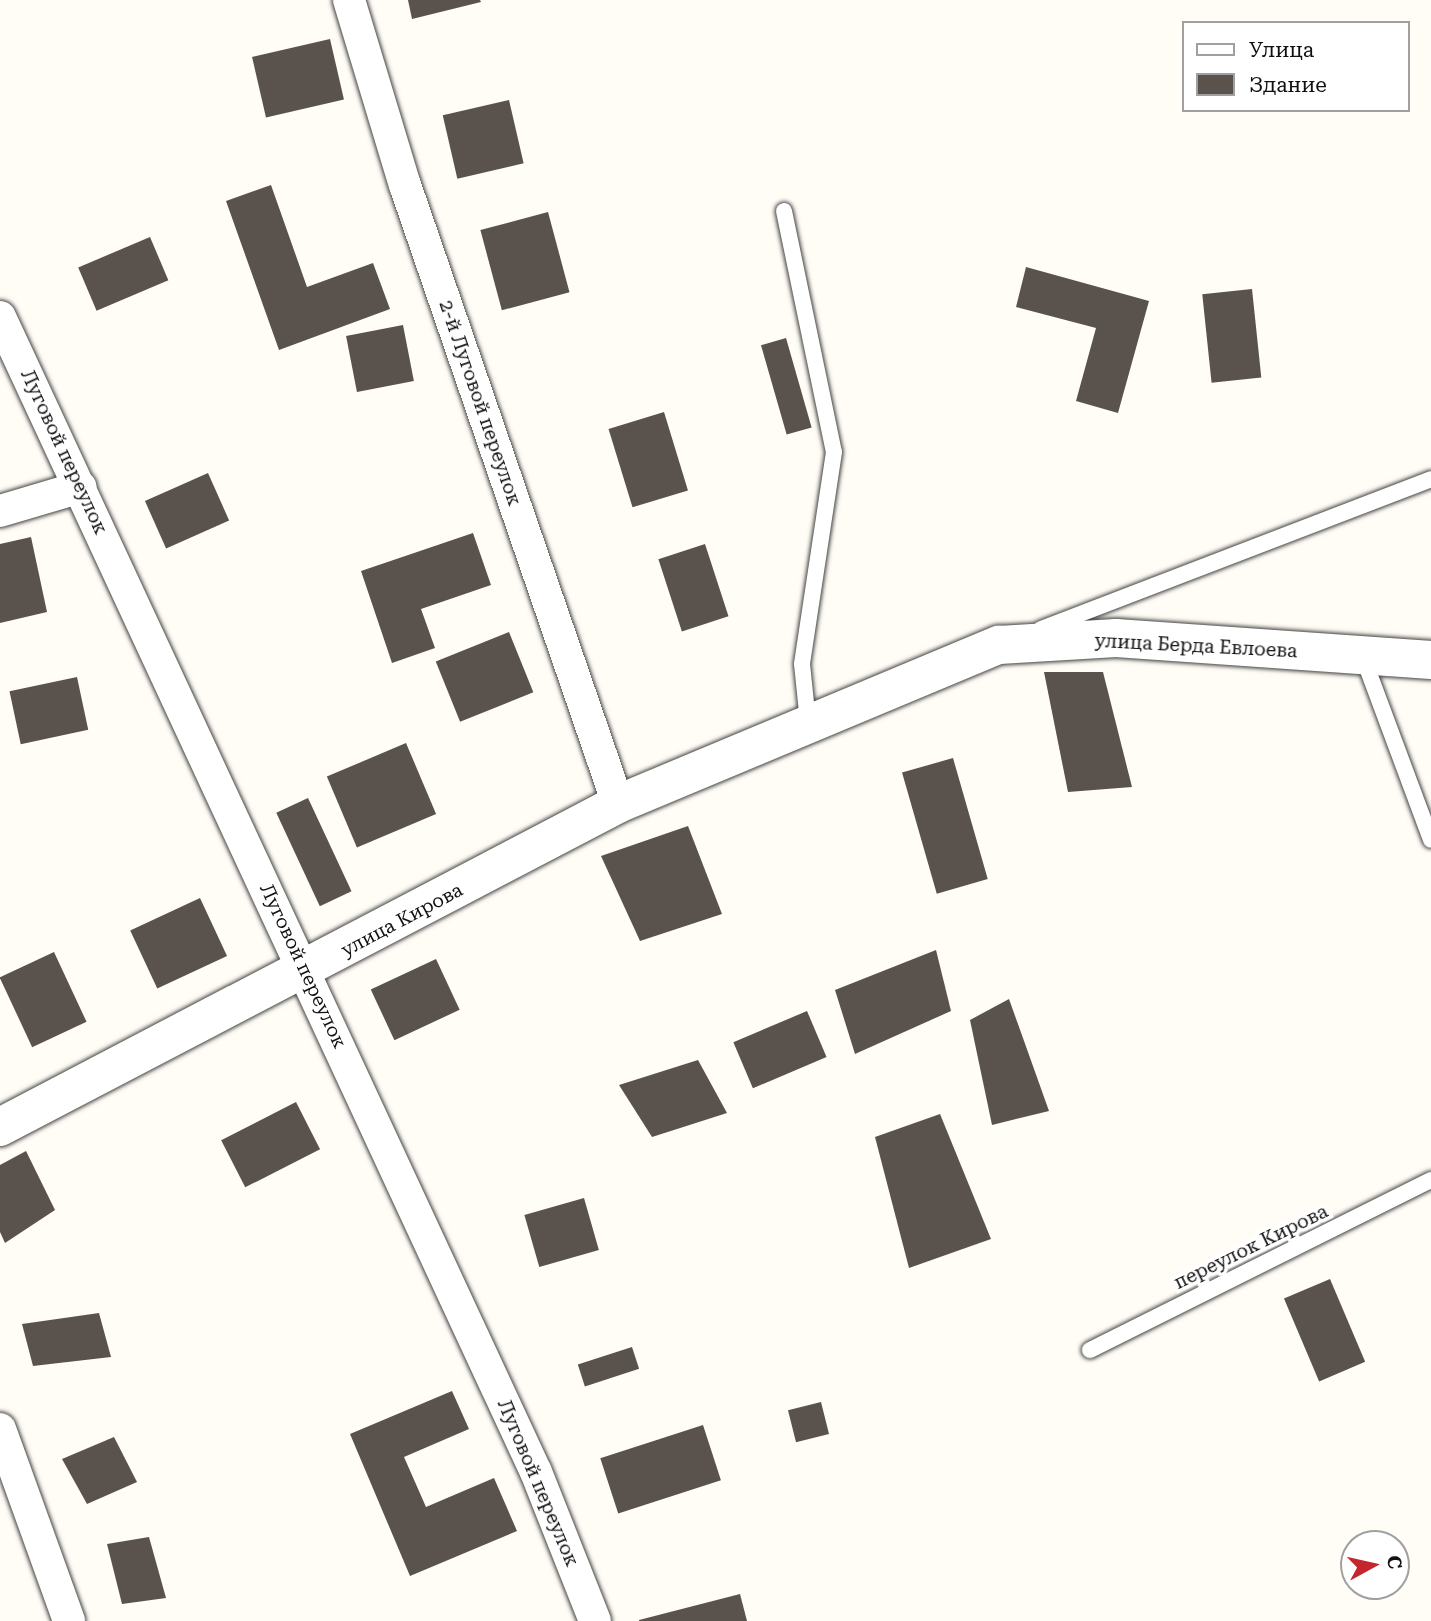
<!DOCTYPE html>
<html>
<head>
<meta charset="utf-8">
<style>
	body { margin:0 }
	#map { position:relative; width:1431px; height:1621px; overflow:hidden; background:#fffdf5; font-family:"Roboto Serif",serif }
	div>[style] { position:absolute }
	.building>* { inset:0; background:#5a524d; transform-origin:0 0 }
	.roads { filter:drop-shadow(0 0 2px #444) drop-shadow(0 0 2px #444) }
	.service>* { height:16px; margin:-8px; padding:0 8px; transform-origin:8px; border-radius:8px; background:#fff }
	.minor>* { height:32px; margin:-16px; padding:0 16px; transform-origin:16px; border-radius:16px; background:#fff }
	.tertiary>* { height:38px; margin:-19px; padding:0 19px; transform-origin:19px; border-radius:19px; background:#fff }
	span { translate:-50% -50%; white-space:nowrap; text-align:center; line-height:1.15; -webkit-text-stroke:7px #fff; paint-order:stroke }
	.street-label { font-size:19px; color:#111 }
	.legend { position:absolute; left:1182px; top:21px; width:228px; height:91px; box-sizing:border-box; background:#fff; border:2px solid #a0a0a0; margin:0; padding:9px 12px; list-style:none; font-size:21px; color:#111 }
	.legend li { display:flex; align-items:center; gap:14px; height:35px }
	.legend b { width:35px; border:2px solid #a0a0a0 }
	.north { position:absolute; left:1340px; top:1530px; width:70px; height:70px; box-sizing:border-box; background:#fff; border:2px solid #a0a0a0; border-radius:50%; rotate:82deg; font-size:19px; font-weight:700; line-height:28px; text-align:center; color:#111 }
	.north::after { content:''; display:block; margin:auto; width:24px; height:32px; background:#c4262e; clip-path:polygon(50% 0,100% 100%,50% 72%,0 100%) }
</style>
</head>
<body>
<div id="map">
	<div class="building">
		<div style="clip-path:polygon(408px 0,480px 0,481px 2px,412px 19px)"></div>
		<div style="left:330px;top:39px;width:62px;height:80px;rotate:77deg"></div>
		<div style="left:509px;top:100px;width:65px;height:68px;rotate:77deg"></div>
		<div style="clip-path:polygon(271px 185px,307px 287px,373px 263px,390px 309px,279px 350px,226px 201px)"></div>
		<div style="left:548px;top:212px;width:83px;height:70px;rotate:75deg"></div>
		<div style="left:150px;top:237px;width:47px;height:78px;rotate:67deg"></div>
		<div style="clip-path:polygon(1026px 267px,1149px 301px,1118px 413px,1076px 401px,1096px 328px,1016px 307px)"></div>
		<div style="left:1252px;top:289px;width:89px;height:50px;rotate:84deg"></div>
		<div style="left:403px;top:325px;width:57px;height:58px;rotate:79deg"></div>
		<div style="left:786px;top:338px;width:93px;height:26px;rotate:74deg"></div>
		<div style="left:664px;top:412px;width:82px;height:58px;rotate:73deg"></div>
		<div style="left:208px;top:473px;width:52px;height:69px;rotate:66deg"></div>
		<div style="clip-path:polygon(473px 533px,491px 585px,421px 609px,435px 648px,392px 663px,361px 571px)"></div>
		<div style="clip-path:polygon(31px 537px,47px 612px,0 623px,0 544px)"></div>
		<div style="left:705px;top:544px;width:76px;height:49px;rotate:72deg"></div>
		<div style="left:509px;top:632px;width:65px;height:79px;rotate:68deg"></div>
		<div style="clip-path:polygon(1044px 672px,1103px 672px,1132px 787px,1068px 792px)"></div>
		<div style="left:77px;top:677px;width:54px;height:69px;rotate:78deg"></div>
		<div style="left:406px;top:743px;width:77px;height:86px;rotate:67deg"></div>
		<div style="left:953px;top:758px;width:126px;height:53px;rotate:74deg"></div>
		<div style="left:308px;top:798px;width:103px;height:35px;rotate:65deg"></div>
		<div style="clip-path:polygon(688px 826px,722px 914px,640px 941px,601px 856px)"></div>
		<div style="left:200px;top:898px;width:64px;height:77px;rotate:65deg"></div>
		<div style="clip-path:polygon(936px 950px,951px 1011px,855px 1054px,835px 990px)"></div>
		<div style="left:54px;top:952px;width:77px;height:60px;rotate:65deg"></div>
		<div style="left:436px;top:959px;width:56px;height:72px;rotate:65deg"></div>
		<div style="clip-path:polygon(1009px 999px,1049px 1111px,992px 1125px,970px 1020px)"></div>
		<div style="left:807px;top:1011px;width:50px;height:80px;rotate:67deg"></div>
		<div style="clip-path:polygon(698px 1060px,727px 1113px,652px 1137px,619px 1085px)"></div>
		<div style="left:296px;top:1102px;width:53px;height:84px;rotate:63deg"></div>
		<div style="clip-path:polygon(940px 1114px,991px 1239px,909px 1268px,875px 1137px)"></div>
		<div style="clip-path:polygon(26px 1151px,55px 1210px,5px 1243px,0 1232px,0 1165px)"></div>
		<div style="left:584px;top:1198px;width:54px;height:62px;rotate:74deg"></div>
		<div style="left:1330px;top:1279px;width:90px;height:50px;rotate:67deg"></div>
		<div style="clip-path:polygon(99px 1313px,111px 1357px,33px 1366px,22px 1324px)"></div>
		<div style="left:632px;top:1347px;width:23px;height:57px;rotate:72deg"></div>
		<div style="clip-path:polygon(452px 1391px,469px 1429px,404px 1457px,426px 1507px,494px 1478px,517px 1531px,410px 1576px,350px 1434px)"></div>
		<div style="left:821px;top:1402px;width:33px;height:34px;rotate:76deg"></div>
		<div style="left:703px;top:1425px;width:58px;height:108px;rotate:72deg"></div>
		<div style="clip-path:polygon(114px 1437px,137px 1482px,87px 1504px,62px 1459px)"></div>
		<div style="clip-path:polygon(149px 1537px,166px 1598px,122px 1604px,107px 1544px)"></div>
		<div style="clip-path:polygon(740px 1594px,747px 1621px,639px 1621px,639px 1620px)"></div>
	</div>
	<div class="roads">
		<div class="service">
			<div style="left:784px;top:211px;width:246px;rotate:78.3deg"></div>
			<div style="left:834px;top:452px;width:214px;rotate:98.6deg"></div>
			<div style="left:802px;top:664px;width:58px;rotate:84.1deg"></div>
			<div style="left:1041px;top:629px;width:418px;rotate:-21deg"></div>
			<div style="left:1363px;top:657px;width:195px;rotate:69.6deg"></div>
			<div style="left:1090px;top:1350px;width:381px;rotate:-26.5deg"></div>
		</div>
		<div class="minor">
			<div style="left:349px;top:0;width:193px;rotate:73.2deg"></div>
			<div style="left:405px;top:185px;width:655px;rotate:71.01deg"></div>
			<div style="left:0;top:317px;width:1273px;rotate:65.11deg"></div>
			<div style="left:536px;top:1472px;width:160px;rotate:68.4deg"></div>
			<div style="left:0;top:511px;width:84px;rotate:-16.5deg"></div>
			<div style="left:0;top:1429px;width:204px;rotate:70.2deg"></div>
		</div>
		<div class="tertiary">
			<div style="left:0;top:1127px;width:697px;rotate:-27.59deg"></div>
			<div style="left:618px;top:804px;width:413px;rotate:-22.7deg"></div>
			<div style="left:999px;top:645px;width:117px;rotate:-3.4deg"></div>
			<div style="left:1116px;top:638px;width:316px;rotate:4deg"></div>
		</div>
	</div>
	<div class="street-label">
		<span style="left:480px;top:403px;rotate:71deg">2-й Луговой переулок</span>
		<span style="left:64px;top:452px;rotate:65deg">Луговой переулок</span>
		<span style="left:1196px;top:646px;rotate:3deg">улица Берда Евлоева</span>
		<span style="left:402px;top:920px;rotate:-28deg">улица Кирова</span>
		<span style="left:303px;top:966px;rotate:65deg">Луговой переулок</span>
		<span style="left:1251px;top:1247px;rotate:-26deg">переулок Кирова</span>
		<span style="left:538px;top:1483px;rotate:67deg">Луговой переулок</span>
	</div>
	<ul class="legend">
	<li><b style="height:9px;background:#fff"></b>Улица</li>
	<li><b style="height:19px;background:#5a524d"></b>Здание</li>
	</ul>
	<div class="north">С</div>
</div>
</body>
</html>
